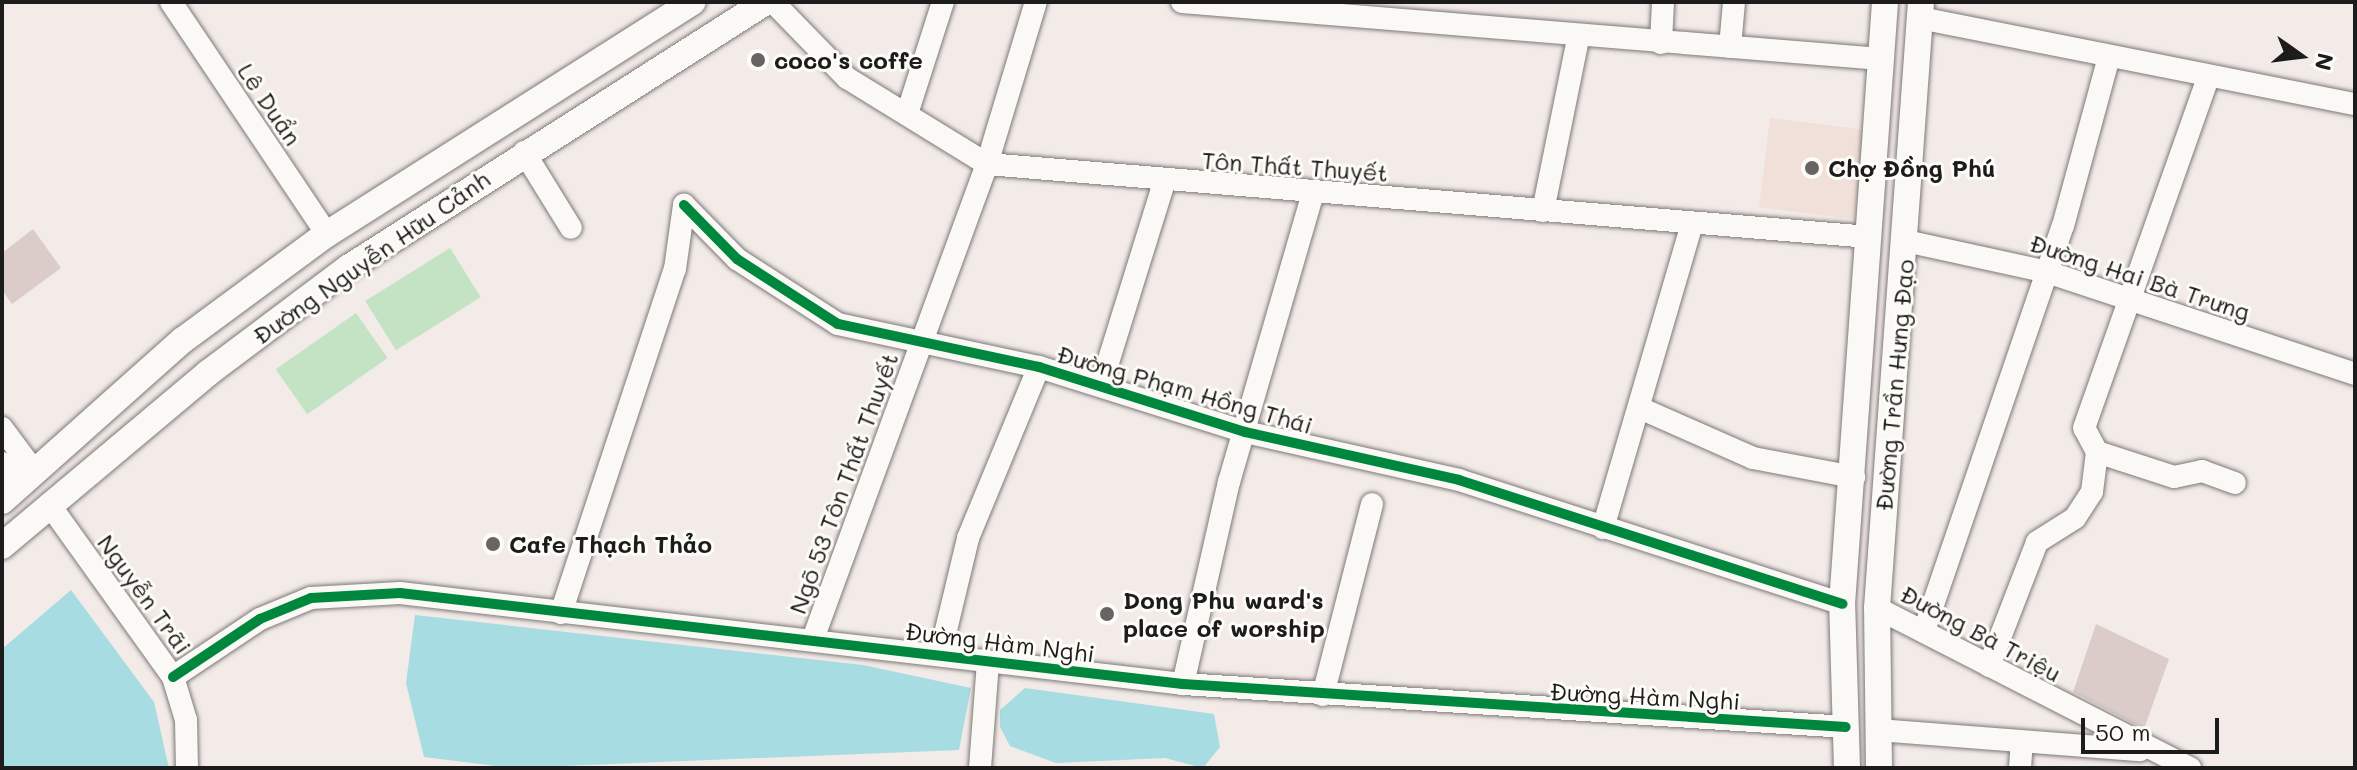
<!DOCTYPE html>
<html>
<head>
<meta charset="utf-8">
<style>
	body { margin:0 }
	#map { position:relative; width:2357px; height:770px; overflow:hidden; background:#f3ebe8; font-family:Mali,sans-serif }
	div>[style] { position:absolute }
	.built>* { inset:0; background:#f1dfda; transform-origin:0 0 }
	.green>* { inset:0; background:#c4e3c4; transform-origin:0 0 }
	.water>* { inset:0; background:#a6dce2 }
	.building>* { inset:0; background:#dbccc9 }
	.roads { filter:drop-shadow(0 0 2px #7d7978) drop-shadow(0 0 2px #7d7978) }
	.minor>* { height:22px; margin:-11px; padding:0 11px; transform-origin:11px; border-radius:11px; background:#faf9f6 }
	.major>* { height:26px; margin:-13px; padding:0 13px; transform-origin:13px; border-radius:13px; background:#faf9f6 }
	.cycleway>* { height:10px; margin:-5px; padding:0 5px; transform-origin:5px; border-radius:5px; background:#00873e }
	.dots>* { width:22px; height:22px; translate:-50% -50%; box-sizing:border-box; border:4px solid #fdfcf7; border-radius:50% }
	span { translate:-50% -50%; white-space:nowrap; text-align:center; line-height:1.15; -webkit-text-stroke:6px #fdfcf7; paint-order:stroke }
	.poi-label { font-size:24px; color:#1c1c1c; font-weight:700 }
	.left { translate:0 -50%; text-align:left }
	.street-label { font-size:24px; color:#1c1c1c }
	.frame { position:absolute; inset:0; border:4px solid #1c1c1c; pointer-events:none }
	.north { position:absolute; left:2261px; top:16px; width:80px; height:80px; -webkit-text-stroke:6px #fdfcf7; paint-order:stroke; rotate:104deg; font-size:22px; font-weight:700; line-height:32px; text-align:center; color:#1c1c1c }
	.north::after { content:''; display:block; margin:auto; width:28px; height:36px; background:#1c1c1c; clip-path:polygon(50% 0,100% 100%,50% 72%,0 100%) }
	.scale { position:absolute; left:2081px; top:718px; width:138px; height:36px; box-sizing:border-box; border:4px solid #1c1c1c; border-top:0; padding-left:10px; font-size:24px; line-height:28px; white-space:nowrap; color:#1c1c1c; -webkit-text-stroke:6px #fdfcf7; paint-order:stroke }
</style>
</head>
<body>
<div id="map">
	<div class="built">
		<div style="left:1770px;top:118px;width:96px;height:90px;rotate:7deg"></div>
	</div>
	<div class="green">
		<div style="left:450px;top:248px;width:58px;height:100px;rotate:58deg"></div>
		<div style="left:356px;top:313px;width:55px;height:98px;rotate:55deg"></div>
	</div>
	<div class="water">
		<div style="clip-path:polygon(71px 590px,154px 702px,169px 768px,2px 768px,2px 649px)"></div>
		<div style="clip-path:polygon(415px 615px,863px 665px,971px 688px,959px 750px,512px 768px,424px 757px,406px 683px)"></div>
		<div style="clip-path:polygon(1025px 688px,1214px 714px,1220px 747px,1203px 768px,1165px 758px,1056px 763px,1010px 746px,1000px 727px,1000px 710px)"></div>
	</div>
	<div class="building">
		<div style="clip-path:polygon(33px 229px,61px 268px,12px 304px,2px 290px,2px 253px)"></div>
		<div style="clip-path:polygon(2096px 624px,2169px 659px,2144px 729px,2073px 692px)"></div>
	</div>
	<div class="roads">
		<div class="minor">
			<div style="left:171px;top:2px;width:280px;rotate:56.1deg"></div>
			<div style="left:773px;top:2px;width:106px;rotate:45.8deg"></div>
			<div style="left:847px;top:78px;width:164px;rotate:31.6deg"></div>
			<div style="left:987px;top:164px;width:886px;rotate:4.73deg"></div>
			<div style="left:1182px;top:2px;width:701px;rotate:4.66deg"></div>
			<div style="left:1920px;top:18px;width:443px;rotate:11.2deg"></div>
			<div style="left:1661px;top:43px;width:41px;rotate:-87.2deg"></div>
			<div style="left:1730px;top:47px;width:45px;rotate:-84.9deg"></div>
			<div style="left:907px;top:114px;width:118px;rotate:-72.2deg"></div>
			<div style="left:524px;top:152px;width:89px;rotate:58.3deg"></div>
			<div style="left:684px;top:205px;width:76px;rotate:45.5deg"></div>
			<div style="left:737px;top:259px;width:120px;rotate:32.8deg"></div>
			<div style="left:838px;top:324px;width:206px;rotate:12.1deg"></div>
			<div style="left:1039px;top:367px;width:216px;rotate:17.5deg"></div>
			<div style="left:1245px;top:432px;width:219px;rotate:12.6deg"></div>
			<div style="left:1459px;top:480px;width:403px;rotate:17.9deg"></div>
			<div style="left:1543px;top:211px;width:176px;rotate:-78.5deg"></div>
			<div style="left:1906px;top:241px;width:141px;rotate:12.3deg"></div>
			<div style="left:2044px;top:271px;width:328px;rotate:18.3deg"></div>
			<div style="left:1101px;top:385px;width:212px;rotate:-72.7deg"></div>
			<div style="left:1642px;top:409px;width:121px;rotate:23.8deg"></div>
			<div style="left:1753px;top:458px;width:103px;rotate:10.7deg"></div>
			<div style="left:2px;top:428px;width:54px;rotate:53.3deg"></div>
			<div style="left:2097px;top:452px;width:81px;rotate:18deg"></div>
			<div style="left:2174px;top:477px;width:29px;rotate:-12deg"></div>
			<div style="left:2202px;top:471px;width:35px;rotate:20deg"></div>
			<div style="left:2px;top:463px;width:28px;rotate:52deg"></div>
			<div style="left:49px;top:504px;width:213px;rotate:54.4deg"></div>
			<div style="left:173px;top:677px;width:45px;rotate:73.2deg"></div>
			<div style="left:186px;top:720px;width:48px;rotate:88.8deg"></div>
			<div style="left:1603px;top:528px;width:318px;rotate:-73.7deg"></div>
			<div style="left:1877px;top:608px;width:352px;rotate:27.1deg"></div>
			<div style="left:561px;top:613px;width:362px;rotate:-71.7deg"></div>
			<div style="left:675px;top:269px;width:65px;rotate:-82deg"></div>
			<div style="left:1924px;top:631px;width:428px;rotate:-71.1deg"></div>
			<div style="left:2063px;top:226px;width:175px;rotate:-74.8deg"></div>
			<div style="left:813px;top:639px;width:506px;rotate:-69.88deg"></div>
			<div style="left:987px;top:164px;width:169px;rotate:-73.2deg"></div>
			<div style="left:940px;top:655px;width:120px;rotate:-76.5deg"></div>
			<div style="left:968px;top:538px;width:185px;rotate:-67.5deg"></div>
			<div style="left:1989px;top:666px;width:133px;rotate:-68.8deg"></div>
			<div style="left:2037px;top:542px;width:45px;rotate:-32.3deg"></div>
			<div style="left:2075px;top:518px;width:31px;rotate:-57deg"></div>
			<div style="left:2092px;top:492px;width:40px;rotate:-82.9deg"></div>
			<div style="left:2097px;top:452px;width:27px;rotate:-118deg"></div>
			<div style="left:2084px;top:428px;width:371px;rotate:-70.5deg"></div>
			<div style="left:173px;top:677px;width:105px;rotate:-33.7deg"></div>
			<div style="left:260px;top:619px;width:55px;rotate:-22.4deg"></div>
			<div style="left:311px;top:598px;width:89px;rotate:-3.2deg"></div>
			<div style="left:400px;top:593px;width:788px;rotate:6.63deg"></div>
			<div style="left:1183px;top:684px;width:664px;rotate:3.71deg"></div>
			<div style="left:1183px;top:684px;width:207px;rotate:-77.2deg"></div>
			<div style="left:1229px;top:482px;width:301px;rotate:-73.8deg"></div>
			<div style="left:1323px;top:695px;width:197px;rotate:-75.6deg"></div>
			<div style="left:1878px;top:730px;width:263px;rotate:4.4deg"></div>
			<div style="left:980px;top:768px;width:106px;rotate:-85.7deg"></div>
			<div style="left:2020px;top:768px;width:26px;rotate:-86deg"></div>
		</div>
		<div class="major">
			<div style="left:2px;top:501px;width:242px;rotate:-41.7deg"></div>
			<div style="left:183px;top:340px;width:179px;rotate:-36.4deg"></div>
			<div style="left:327px;top:234px;width:433px;rotate:-32.4deg"></div>
			<div style="left:2px;top:546px;width:269px;rotate:-40deg"></div>
			<div style="left:208px;top:373px;width:175px;rotate:-36.9deg"></div>
			<div style="left:348px;top:268px;width:495px;rotate:-32.5deg"></div>
			<div style="left:1847px;top:768px;width:164px;rotate:-91.7deg"></div>
			<div style="left:1842px;top:604px;width:604px;rotate:-85.91deg"></div>
			<div style="left:1879px;top:768px;width:160px;rotate:-90.7deg"></div>
			<div style="left:1877px;top:608px;width:608px;rotate:-85.85deg"></div>
		</div>
	</div>
	<div class="cycleway">
		<div style="left:684px;top:205px;width:76px;rotate:45.5deg"></div>
		<div style="left:737px;top:259px;width:120px;rotate:32.8deg"></div>
		<div style="left:838px;top:324px;width:206px;rotate:12.1deg"></div>
		<div style="left:1039px;top:367px;width:216px;rotate:17.5deg"></div>
		<div style="left:1245px;top:432px;width:219px;rotate:12.6deg"></div>
		<div style="left:1459px;top:480px;width:403px;rotate:17.9deg"></div>
		<div style="left:173px;top:677px;width:105px;rotate:-33.7deg"></div>
		<div style="left:260px;top:619px;width:55px;rotate:-22.4deg"></div>
		<div style="left:311px;top:598px;width:89px;rotate:-3.2deg"></div>
		<div style="left:400px;top:593px;width:788px;rotate:6.63deg"></div>
		<div style="left:1183px;top:684px;width:664px;rotate:3.71deg"></div>
	</div>
	<div class="dots">
		<div style="left:758px;top:60px;background:#676463"></div>
		<div style="left:1812px;top:168px;background:#676463"></div>
		<div style="left:493px;top:544px;background:#676463"></div>
		<div style="left:1107px;top:614px;background:#676463"></div>
	</div>
	<div class="poi-label">
		<span class="left" style="left:774px;top:60px">coco's coffe</span>
		<span class="left" style="left:1828px;top:168px">Chợ Đồng Phú</span>
		<span class="left" style="left:509px;top:544px">Cafe Thạch Thảo</span>
		<span class="left" style="left:1123px;top:614px">Dong Phu ward's<br>place of worship</span>
	</div>
	<div class="street-label">
		<span style="left:270px;top:104px;rotate:56deg">Lê Duẩn</span>
		<span style="left:1295px;top:166px;rotate:4deg">Tôn Thất Thuyết</span>
		<span style="left:371px;top:257px;rotate:-35deg">Đường Nguyễn Hữu Cảnh</span>
		<span style="left:2140px;top:277px;rotate:18deg">Đường Hai Bà Trưng</span>
		<span style="left:1894px;top:385px;rotate:-85deg">Đường Trần Hưng Đạo</span>
		<span style="left:1185px;top:389px;rotate:16deg">Đường Phạm Hồng Thái</span>
		<span style="left:843px;top:483px;rotate:-70deg">Ngõ 53 Tôn Thất Thuyết</span>
		<span style="left:145px;top:594px;rotate:54deg">Nguyễn Trãi</span>
		<span style="left:1981px;top:633px;rotate:28deg">Đường Bà Triệu</span>
		<span style="left:1000px;top:642px;rotate:7deg">Đường Hàm Nghi</span>
		<span style="left:1645px;top:696px;rotate:3deg">Đường Hàm Nghi</span>
	</div>
	<div class="frame"></div>
	<div class="north">N</div>
	<div class="scale">50 m</div>
</div>
</body>
</html>
